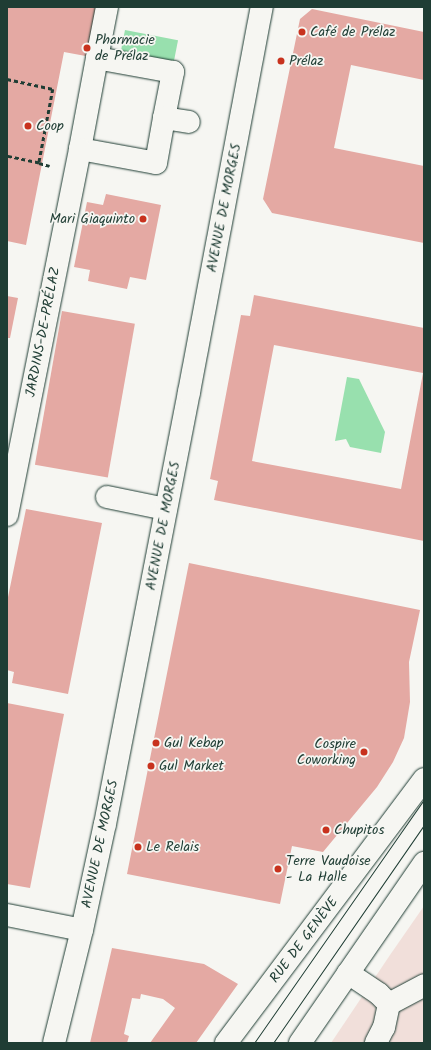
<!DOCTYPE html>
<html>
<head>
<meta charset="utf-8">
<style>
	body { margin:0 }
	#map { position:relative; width:431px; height:1050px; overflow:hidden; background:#f6f6f2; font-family:Kalam,sans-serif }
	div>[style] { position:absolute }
	.built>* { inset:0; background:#f1dfda }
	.green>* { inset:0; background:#98e0ae; transform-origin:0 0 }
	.building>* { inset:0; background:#e4a9a3; transform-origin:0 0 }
	.path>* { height:2.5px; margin-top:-1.25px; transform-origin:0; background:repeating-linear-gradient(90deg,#1f3d34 0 4px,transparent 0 7px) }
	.roads { filter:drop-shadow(0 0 1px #1f3d34) drop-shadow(0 0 1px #1f3d34) }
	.minor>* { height:22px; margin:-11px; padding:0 11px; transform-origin:11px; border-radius:11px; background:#f6f6f2 }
	.major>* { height:22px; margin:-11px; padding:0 11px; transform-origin:11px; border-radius:11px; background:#f6f6f2 }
	.tram>* { height:1px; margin:-0.5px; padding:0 0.5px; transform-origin:0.5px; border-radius:0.5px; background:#1f3d34 }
	.dots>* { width:11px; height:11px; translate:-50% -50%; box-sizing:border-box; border:2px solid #f6f6f2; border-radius:50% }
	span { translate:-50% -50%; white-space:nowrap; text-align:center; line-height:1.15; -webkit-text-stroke:3.5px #f6f6f2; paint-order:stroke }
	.poi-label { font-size:14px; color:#1f3d34 }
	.left { translate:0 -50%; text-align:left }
	.right { translate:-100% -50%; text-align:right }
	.street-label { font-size:14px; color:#1f3d34 }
	.frame { position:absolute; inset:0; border:8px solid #1f3d34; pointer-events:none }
</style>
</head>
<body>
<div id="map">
	<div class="built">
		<div style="clip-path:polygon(424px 906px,424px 1043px,331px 1043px,390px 955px)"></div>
	</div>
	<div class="green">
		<div style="left:125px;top:30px;width:54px;height:24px;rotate:11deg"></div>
		<div style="clip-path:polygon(347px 377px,359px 379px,385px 432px,381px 453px,350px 447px,346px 439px,335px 441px)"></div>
	</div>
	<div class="building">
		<div style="clip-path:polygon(7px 7px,101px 7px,91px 57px,64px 52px,26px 245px,7px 241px)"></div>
		<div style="clip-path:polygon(312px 9px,424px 32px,424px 80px,351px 65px,334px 148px,424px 166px,424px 243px,272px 213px,263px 199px,300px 19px)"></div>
		<div style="clip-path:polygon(106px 194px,161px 205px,146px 280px,130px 277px,127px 289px,88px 281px,90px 270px,74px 267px,87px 202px,103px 205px)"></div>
		<div style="clip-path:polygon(evenodd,254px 295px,424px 328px,424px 541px,214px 500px,218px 481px,210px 479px,241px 315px,250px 316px,254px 295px,274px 345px,423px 373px,401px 489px,252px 461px,274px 345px)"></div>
		<div style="clip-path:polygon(7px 296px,18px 298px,10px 338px,7px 338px)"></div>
		<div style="left:62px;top:311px;width:74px;height:156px;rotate:10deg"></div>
		<div style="clip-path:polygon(26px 509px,102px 523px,68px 694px,12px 683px,14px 672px,7px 670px,7px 602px)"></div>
		<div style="clip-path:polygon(189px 563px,420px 610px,409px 662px,410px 702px,404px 738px,393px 762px,377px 787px,323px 852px,292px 846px,280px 904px,127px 874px)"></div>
		<div style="clip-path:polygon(7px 703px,64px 714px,30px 888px,7px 884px)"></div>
		<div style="clip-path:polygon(112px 948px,204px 964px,238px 984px,196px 1043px,150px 1043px,175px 1008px,163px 999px,141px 994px,140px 999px,132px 998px,124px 1034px,129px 1036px,127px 1043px,90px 1043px)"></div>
	</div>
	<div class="path">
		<div style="left:7px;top:79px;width:47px;rotate:12.3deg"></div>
		<div style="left:53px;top:89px;width:75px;rotate:100.7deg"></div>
		<div style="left:39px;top:163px;width:33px;rotate:-168deg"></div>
		<div style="left:39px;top:163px;width:11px;rotate:15deg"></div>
	</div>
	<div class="roads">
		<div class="minor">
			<div style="left:97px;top:58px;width:52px;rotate:-78.9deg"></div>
			<div style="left:164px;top:118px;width:47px;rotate:-78.9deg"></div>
			<div style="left:173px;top:72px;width:77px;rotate:-169.6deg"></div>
			<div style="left:97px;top:58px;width:93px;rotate:100.6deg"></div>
			<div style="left:80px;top:149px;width:77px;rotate:10.4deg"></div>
			<div style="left:156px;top:163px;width:46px;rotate:-79.9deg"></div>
			<div style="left:164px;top:118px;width:25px;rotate:9deg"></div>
			<div style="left:107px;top:497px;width:60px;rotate:11.5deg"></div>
			<div style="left:7px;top:515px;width:373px;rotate:-78.7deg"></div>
			<div style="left:7px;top:915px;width:76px;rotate:11.3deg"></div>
			<div style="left:348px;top:973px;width:37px;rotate:34deg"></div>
			<div style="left:379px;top:994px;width:14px;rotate:45deg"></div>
			<div style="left:389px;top:1004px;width:24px;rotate:102deg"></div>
			<div style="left:384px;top:1027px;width:18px;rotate:117deg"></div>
			<div style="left:389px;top:1004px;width:40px;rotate:-28deg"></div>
		</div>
		<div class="major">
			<div style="left:54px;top:1043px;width:116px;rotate:-76.1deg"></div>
			<div style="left:82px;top:930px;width:108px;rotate:-77.8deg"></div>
			<div style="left:105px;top:824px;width:440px;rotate:-79deg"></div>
			<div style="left:189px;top:392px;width:392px;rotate:-79.3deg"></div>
			<div style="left:226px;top:1043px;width:330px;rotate:-53.1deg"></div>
			<div style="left:300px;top:1043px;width:219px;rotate:-55.4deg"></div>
		</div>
	</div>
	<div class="tram">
		<div style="left:254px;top:1043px;width:297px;rotate:-55.1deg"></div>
		<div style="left:273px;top:1043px;width:265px;rotate:-55.3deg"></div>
	</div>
	<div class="dots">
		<div style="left:302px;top:32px;background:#c8321e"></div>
		<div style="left:87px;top:48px;background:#c8321e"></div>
		<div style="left:281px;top:61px;background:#c8321e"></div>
		<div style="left:28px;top:126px;background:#c8321e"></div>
		<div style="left:143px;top:219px;background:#c8321e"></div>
		<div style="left:156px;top:743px;background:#c8321e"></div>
		<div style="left:364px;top:752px;background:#c8321e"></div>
		<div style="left:151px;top:766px;background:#c8321e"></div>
		<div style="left:326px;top:830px;background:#c8321e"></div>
		<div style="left:138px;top:847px;background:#c8321e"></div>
		<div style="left:278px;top:869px;background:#c8321e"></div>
	</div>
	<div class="poi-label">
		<span class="left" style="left:310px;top:32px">Café de Prélaz</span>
		<span class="left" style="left:95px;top:48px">Pharmacie<br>de Prélaz</span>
		<span class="left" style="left:289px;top:61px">Prélaz</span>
		<span class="left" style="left:36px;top:126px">Coop</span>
		<span class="right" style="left:135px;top:219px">Mari Giaquinto</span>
		<span class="left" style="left:164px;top:743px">Gul Kebap</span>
		<span class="right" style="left:356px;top:752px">Cospire<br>Coworking</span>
		<span class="left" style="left:159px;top:766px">Gul Market</span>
		<span class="left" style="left:334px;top:830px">Chupitos</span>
		<span class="left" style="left:146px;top:847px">Le Relais</span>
		<span class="left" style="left:286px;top:869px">Terre Vaudoise<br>- La Halle</span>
	</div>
	<div class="street-label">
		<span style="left:224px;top:208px;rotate:-79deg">AVENUE DE MORGES</span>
		<span style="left:43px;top:332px;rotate:-79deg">JARDINS-DE-PRÉLAZ</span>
		<span style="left:163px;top:526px;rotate:-79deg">AVENUE DE MORGES</span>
		<span style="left:100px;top:844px;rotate:-78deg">AVENUE DE MORGES</span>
		<span style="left:304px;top:940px;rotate:-53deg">RUE DE GENÈVE</span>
	</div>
	<div class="frame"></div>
</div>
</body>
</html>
